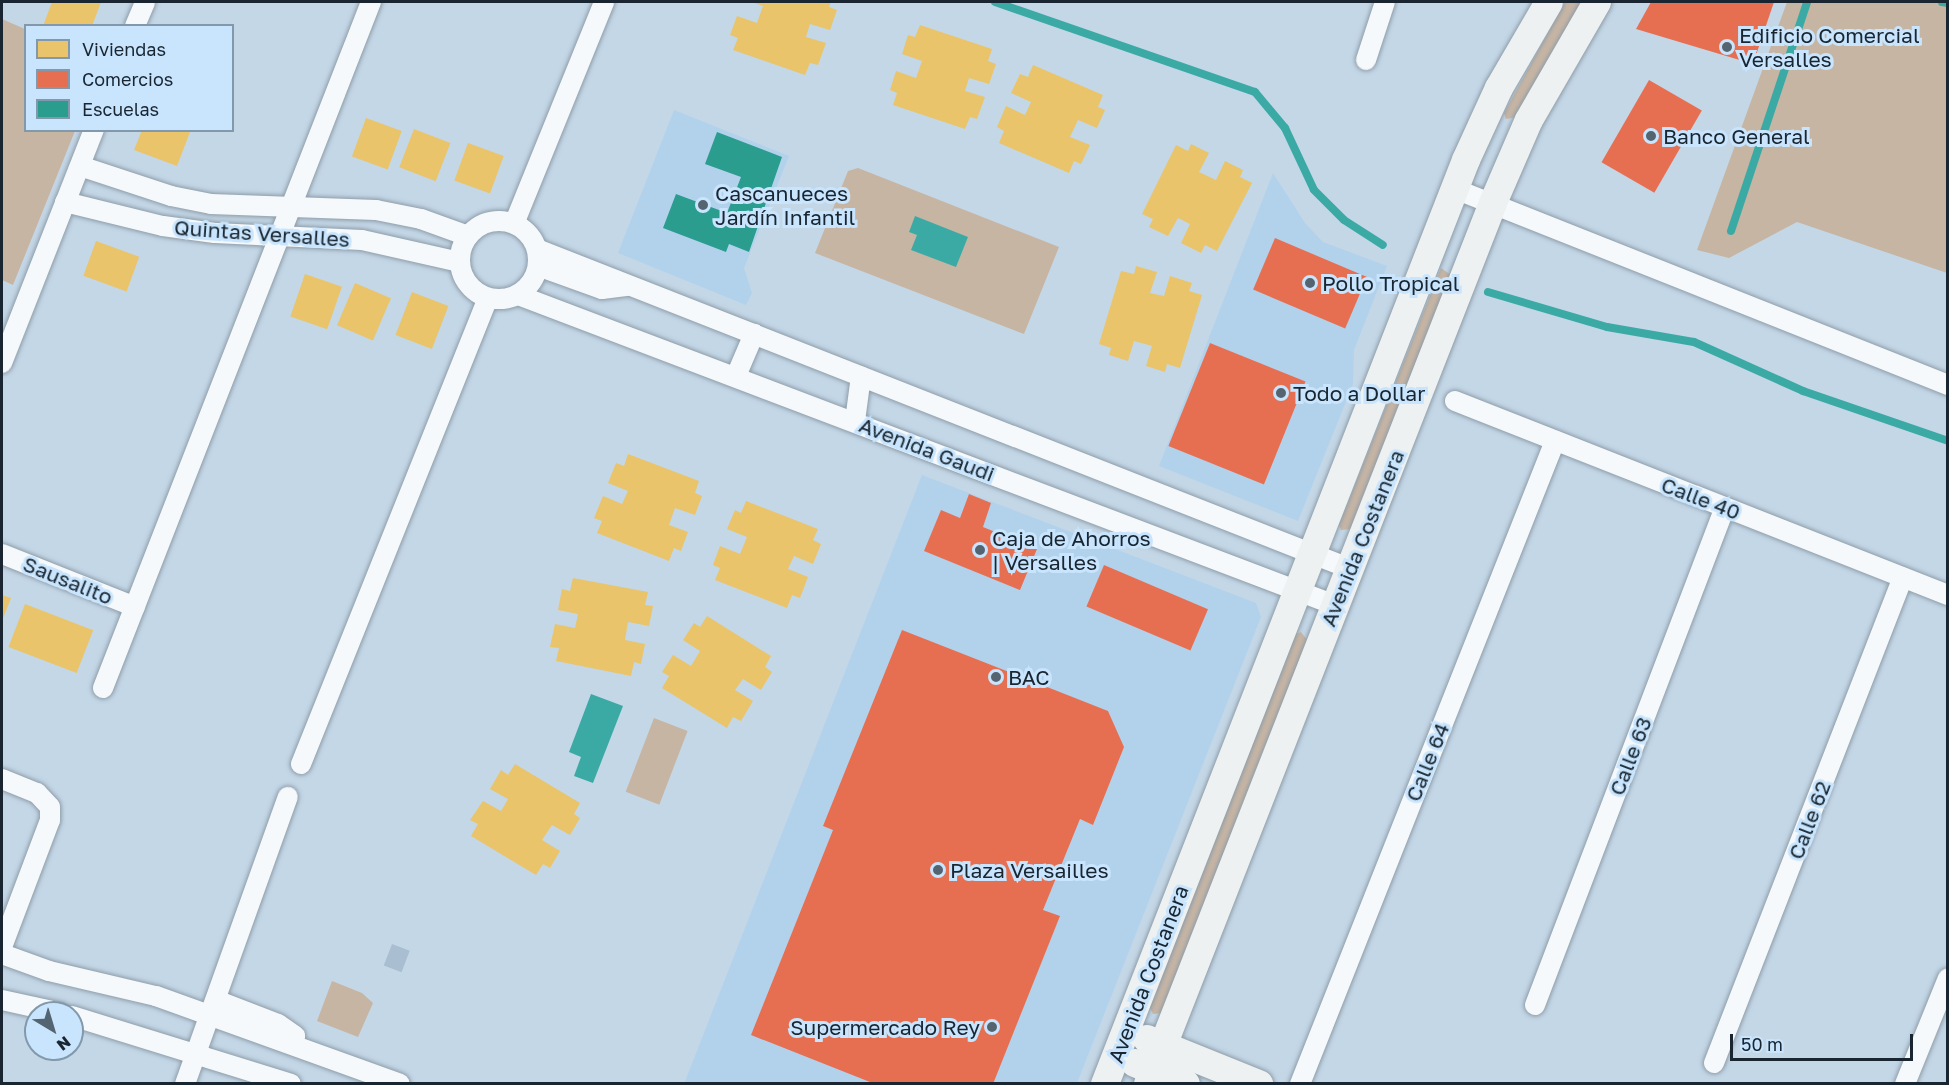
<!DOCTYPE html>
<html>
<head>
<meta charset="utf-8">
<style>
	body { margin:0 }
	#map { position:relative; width:1949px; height:1085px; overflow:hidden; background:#c4d7e7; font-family:"Golos Text",sans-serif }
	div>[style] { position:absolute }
	.built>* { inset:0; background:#b2d2ec }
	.green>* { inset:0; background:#c7b5a4; transform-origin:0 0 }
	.water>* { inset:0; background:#3baaa5 }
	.homes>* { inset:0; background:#e9c46a; transform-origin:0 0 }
	.shops>* { inset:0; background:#e76f51; transform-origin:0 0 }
	.schools>* { inset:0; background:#2a9d8f }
	.stream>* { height:8px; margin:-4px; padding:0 4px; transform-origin:4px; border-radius:4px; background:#3baaa5 }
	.building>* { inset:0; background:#a9bfd1; transform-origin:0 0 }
	.roads { filter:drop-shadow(0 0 2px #8e9da9) drop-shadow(0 0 2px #8e9da9) }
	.street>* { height:20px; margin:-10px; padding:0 10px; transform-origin:10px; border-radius:10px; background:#f6f9fb }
	.street>.ring { margin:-10px; padding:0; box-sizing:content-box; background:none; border:20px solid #f6f9fb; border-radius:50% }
	.secondary>* { height:28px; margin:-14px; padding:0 14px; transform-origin:14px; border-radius:14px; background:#eef1f1 }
	.dots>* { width:16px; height:16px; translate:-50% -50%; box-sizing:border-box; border:3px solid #c8e5fd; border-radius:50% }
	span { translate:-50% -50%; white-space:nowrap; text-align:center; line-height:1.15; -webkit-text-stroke:6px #c8e5fd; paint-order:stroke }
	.poi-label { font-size:21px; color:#192631 }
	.left { translate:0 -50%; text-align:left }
	.right { translate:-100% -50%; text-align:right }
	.street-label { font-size:21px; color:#192631 }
	.frame { position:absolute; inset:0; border:3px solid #192631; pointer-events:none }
	.legend { position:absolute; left:24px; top:24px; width:210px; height:108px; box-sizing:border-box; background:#c8e5fd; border:2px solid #8299ab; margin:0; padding:8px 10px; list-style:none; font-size:18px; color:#192631 }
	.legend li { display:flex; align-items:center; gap:12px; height:30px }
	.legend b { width:30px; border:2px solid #8299ab }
	.north { position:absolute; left:24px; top:1001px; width:60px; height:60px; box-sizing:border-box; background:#c8e5fd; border:2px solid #8299ab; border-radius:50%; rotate:142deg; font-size:16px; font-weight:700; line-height:24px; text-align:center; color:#192631 }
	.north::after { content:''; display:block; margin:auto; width:21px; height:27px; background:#556471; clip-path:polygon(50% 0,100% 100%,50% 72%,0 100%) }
	.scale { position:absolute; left:1730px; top:1034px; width:183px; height:27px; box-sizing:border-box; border:3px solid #192631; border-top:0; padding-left:8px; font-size:18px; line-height:21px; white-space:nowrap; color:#192631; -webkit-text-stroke:4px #c8e5fd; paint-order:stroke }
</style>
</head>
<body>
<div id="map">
	<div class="built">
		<div style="clip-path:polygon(674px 110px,789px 156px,744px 268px,752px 293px,746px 305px,618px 253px)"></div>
		<div style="clip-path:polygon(1273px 173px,1305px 223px,1323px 242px,1387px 266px,1354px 350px,1353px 384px,1298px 521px,1159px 466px)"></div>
		<div style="clip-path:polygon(922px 475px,1256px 603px,1261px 617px,1077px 1083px,684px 1084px)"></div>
	</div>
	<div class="green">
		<div style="clip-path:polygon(1565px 2px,1581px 2px,1517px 117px,1506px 119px,1504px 113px)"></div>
		<div style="clip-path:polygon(1787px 2px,1947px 2px,1947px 273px,1797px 222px,1729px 258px,1697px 250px)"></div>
		<div style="clip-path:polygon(2px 19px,25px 29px,26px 130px,75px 131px,13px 285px,2px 280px)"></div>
		<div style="clip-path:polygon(858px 168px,1059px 247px,1024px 334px,815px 253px,848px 171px)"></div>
		<div style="clip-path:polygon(1441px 268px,1451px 275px,1351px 529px,1341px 530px,1339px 525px)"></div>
		<div style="clip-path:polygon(1301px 632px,1308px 641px,1162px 1013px,1153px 1014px,1149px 1006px,1294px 635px)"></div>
		<div style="left:654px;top:718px;width:36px;height:79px;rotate:21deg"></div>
		<div style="clip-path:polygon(332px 981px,362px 993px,373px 1003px,358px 1037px,317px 1021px)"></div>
	</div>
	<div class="water">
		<div style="clip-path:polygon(915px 216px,968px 237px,956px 267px,911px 250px,917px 235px,909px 232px)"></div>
		<div style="clip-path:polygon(591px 694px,623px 706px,593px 783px,574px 776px,581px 757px,569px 752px)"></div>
	</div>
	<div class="homes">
		<div style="clip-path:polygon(52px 2px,101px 2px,92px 26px,43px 26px)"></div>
		<div style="clip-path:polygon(751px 2px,831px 2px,829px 7px,837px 10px,830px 30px,810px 24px,806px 37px,826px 43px,818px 65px,810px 63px,805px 75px,733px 50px,738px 38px,730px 35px,737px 16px,757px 23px,763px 6px)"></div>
		<div style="clip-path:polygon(920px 25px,992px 49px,988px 61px,996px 64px,989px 84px,969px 78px,965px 91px,985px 97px,977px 119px,970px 117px,965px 129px,893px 105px,897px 93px,890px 90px,896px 71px,916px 78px,922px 61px,902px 54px,908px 35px,915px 37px)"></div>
		<div style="clip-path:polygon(1033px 65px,1103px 95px,1098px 107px,1105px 110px,1097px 128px,1078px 120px,1070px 137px,1090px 145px,1081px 164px,1074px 161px,1069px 173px,999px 143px,1004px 131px,997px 127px,1006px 106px,1025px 115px,1031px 102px,1011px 93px,1020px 74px,1028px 77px)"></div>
		<div style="left:366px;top:118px;width:38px;height:41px;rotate:20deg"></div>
		<div style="left:414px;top:129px;width:39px;height:41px;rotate:21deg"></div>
		<div style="clip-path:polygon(142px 130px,190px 132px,177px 166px,134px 150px)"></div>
		<div style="left:468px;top:143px;width:38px;height:40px;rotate:20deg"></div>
		<div style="clip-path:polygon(1191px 144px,1209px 153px,1199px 172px,1216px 180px,1225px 161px,1243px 170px,1240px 177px,1252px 183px,1217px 251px,1205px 245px,1201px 253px,1181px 243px,1190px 224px,1178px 218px,1168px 236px,1149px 227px,1153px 219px,1142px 214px,1176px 145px,1188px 151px)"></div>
		<div style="left:96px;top:241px;width:46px;height:37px;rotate:20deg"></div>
		<div style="clip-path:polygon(1136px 266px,1157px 272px,1150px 293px,1164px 296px,1170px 276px,1192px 283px,1189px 291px,1202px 295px,1180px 368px,1167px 364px,1165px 372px,1146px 366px,1152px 346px,1134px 341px,1128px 361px,1109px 355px,1111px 348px,1099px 344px,1121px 271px,1134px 274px)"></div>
		<div style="left:305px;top:274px;width:39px;height:45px;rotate:19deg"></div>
		<div style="left:355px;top:283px;width:39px;height:46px;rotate:23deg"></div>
		<div style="left:412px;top:292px;width:39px;height:46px;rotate:21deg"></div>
		<div style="clip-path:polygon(628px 454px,699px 481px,695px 493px,702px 496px,695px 515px,675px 508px,669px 525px,688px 532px,681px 551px,674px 548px,669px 561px,597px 533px,602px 521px,594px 518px,603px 496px,622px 504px,628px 491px,608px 483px,616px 463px,624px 466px)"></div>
		<div style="clip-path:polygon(746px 501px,818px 529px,813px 540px,821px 544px,813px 564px,794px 556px,788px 569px,808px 577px,800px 598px,792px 595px,787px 608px,715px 580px,720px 568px,713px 565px,720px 546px,740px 554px,747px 537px,727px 529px,735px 510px,741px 513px)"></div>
		<div style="clip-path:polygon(573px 578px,648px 592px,645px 605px,653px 606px,649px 626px,628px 622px,625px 640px,645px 644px,641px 664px,634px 662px,631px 676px,556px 661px,559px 648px,550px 647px,555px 624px,575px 628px,578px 614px,558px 610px,562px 589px,570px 591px)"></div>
		<div style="clip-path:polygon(2px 595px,11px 598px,2px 621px)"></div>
		<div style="left:25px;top:604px;width:73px;height:46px;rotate:21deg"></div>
		<div style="clip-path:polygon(707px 616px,771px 656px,765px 667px,772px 672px,761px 690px,743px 679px,735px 690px,753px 701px,741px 721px,733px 717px,727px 728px,662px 688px,669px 676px,662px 672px,673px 655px,691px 666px,700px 651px,683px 640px,694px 623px,700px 627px)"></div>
		<div style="clip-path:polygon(515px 764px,580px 803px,574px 814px,580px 818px,570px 835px,552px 825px,542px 840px,560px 851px,550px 868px,543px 864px,536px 875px,471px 836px,478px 824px,470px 820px,483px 801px,501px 811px,508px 799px,490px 789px,501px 770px,508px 775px)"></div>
	</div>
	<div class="shops">
		<div style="clip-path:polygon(1651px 2px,1774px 2px,1753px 64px,1636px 29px)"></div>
		<div style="left:1649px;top:80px;width:61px;height:95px;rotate:30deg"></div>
		<div style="left:1275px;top:238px;width:100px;height:56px;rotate:23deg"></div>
		<div style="left:1210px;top:343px;width:103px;height:111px;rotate:22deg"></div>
		<div style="clip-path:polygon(969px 494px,991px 503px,983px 527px,1037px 549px,1020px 590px,924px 551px,941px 510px,960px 518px)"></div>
		<div style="left:1104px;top:565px;width:113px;height:45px;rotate:23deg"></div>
		<div style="clip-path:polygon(902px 630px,1108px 711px,1124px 747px,1093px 825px,1080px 819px,1043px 910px,1060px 916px,993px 1084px,875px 1084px,751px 1035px,833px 830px,823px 826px)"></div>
	</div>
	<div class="schools">
		<div style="clip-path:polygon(717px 132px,782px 157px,749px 252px,729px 244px,726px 252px,663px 228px,676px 194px,727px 213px,741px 177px,705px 164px)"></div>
	</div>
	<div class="stream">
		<div style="left:995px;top:2px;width:275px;rotate:19.1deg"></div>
		<div style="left:1255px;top:92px;width:47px;rotate:50.2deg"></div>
		<div style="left:1285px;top:128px;width:68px;rotate:64.9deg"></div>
		<div style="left:1314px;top:190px;width:42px;rotate:45deg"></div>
		<div style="left:1344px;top:220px;width:46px;rotate:32.7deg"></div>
		<div style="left:1942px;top:2px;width:6px;rotate:9deg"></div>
		<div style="left:1731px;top:231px;width:241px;rotate:-71.6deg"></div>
		<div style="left:1488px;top:292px;width:124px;rotate:16.4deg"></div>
		<div style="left:1607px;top:327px;width:88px;rotate:9.8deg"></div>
		<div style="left:1694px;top:342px;width:120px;rotate:24.2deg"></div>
		<div style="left:1803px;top:391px;width:153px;rotate:19deg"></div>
	</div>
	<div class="building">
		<div style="left:392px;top:944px;width:19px;height:23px;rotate:21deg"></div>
	</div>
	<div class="roads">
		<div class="street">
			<div style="left:135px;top:26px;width:26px;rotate:-67deg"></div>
			<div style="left:1366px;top:60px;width:61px;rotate:-71.9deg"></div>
			<div style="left:80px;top:166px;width:96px;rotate:18.2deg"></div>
			<div style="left:171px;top:196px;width:41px;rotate:11.3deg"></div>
			<div style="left:211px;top:204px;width:165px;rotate:2.1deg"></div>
			<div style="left:376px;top:210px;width:46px;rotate:11.3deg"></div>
			<div style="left:421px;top:219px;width:50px;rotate:19.9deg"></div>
			<div style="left:1455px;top:189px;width:531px;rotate:21.68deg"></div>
			<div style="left:65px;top:202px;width:101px;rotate:13.8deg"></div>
			<div style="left:163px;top:226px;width:52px;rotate:7.7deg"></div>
			<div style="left:215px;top:233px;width:147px;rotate:2.7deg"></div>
			<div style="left:362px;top:240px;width:100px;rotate:12.7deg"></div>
			<div class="ring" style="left:460px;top:221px;width:58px;height:58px"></div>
			<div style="left:514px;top:224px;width:240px;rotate:-67.9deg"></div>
			<div style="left:537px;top:249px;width:875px;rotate:21.46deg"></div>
			<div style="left:538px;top:266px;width:68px;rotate:19.8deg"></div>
			<div style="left:602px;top:289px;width:26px;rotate:-7deg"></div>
			<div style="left:518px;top:295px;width:874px;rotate:20.78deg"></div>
			<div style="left:2px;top:363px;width:251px;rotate:-68.5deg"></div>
			<div style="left:736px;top:376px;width:46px;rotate:-66.8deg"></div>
			<div style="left:1455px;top:401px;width:530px;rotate:21.48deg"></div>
			<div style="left:855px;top:421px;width:45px;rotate:-82.4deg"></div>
			<div style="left:2px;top:554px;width:143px;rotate:21.7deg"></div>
			<div style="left:103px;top:688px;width:736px;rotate:-68.66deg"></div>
			<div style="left:301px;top:764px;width:502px;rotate:-68.14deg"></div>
			<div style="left:2px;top:779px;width:38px;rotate:22deg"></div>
			<div style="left:37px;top:793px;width:19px;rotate:47deg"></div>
			<div style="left:50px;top:807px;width:13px;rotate:90deg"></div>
			<div style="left:50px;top:820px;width:136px;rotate:110.7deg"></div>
			<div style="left:2px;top:954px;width:50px;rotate:19.9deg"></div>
			<div style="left:49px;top:971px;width:110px;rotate:13.2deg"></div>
			<div style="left:156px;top:996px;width:259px;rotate:19.8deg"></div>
			<div style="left:2px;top:1000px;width:60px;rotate:12.4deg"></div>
			<div style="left:216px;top:1000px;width:66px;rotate:21.2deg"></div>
			<div style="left:278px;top:1024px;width:21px;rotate:35deg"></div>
			<div style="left:1535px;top:1005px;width:533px;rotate:-69.12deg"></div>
			<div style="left:72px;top:1016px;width:229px;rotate:17.2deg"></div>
			<div style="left:1714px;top:1063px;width:521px;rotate:-68.75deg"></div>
			<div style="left:185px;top:1084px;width:305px;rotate:-70.3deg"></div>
			<div style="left:1300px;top:1084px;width:692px;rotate:-68.37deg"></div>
			<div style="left:1905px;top:1084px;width:114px;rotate:-67.9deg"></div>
		</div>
		<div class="secondary">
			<div style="left:1147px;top:1039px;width:121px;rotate:21.9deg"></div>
			<div style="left:1135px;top:1063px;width:55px;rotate:22.4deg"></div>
			<div style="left:1105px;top:1084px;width:992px;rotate:-68.66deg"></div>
			<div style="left:1466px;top:160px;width:79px;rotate:-65.4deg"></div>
			<div style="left:1499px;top:88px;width:99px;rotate:-59.8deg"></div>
			<div style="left:1148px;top:1084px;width:946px;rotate:-68.61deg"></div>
			<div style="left:1493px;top:203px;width:90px;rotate:-66.6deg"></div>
			<div style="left:1529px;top:120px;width:136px;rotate:-60deg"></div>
		</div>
	</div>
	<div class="dots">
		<div style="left:1727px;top:47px;background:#556471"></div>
		<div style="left:1651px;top:136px;background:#556471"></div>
		<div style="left:703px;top:205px;background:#556471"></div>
		<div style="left:1310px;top:283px;background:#556471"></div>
		<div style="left:1281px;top:393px;background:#556471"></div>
		<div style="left:980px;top:550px;background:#556471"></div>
		<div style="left:996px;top:677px;background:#556471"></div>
		<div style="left:938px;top:870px;background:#556471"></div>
		<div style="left:992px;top:1027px;background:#556471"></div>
	</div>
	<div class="poi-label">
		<span class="left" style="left:1739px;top:47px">Edificio Comercial<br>Versalles</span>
		<span class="left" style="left:1663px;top:136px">Banco General</span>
		<span class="left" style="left:715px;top:205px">Cascanueces<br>Jardín Infantil</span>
		<span class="left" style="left:1322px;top:283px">Pollo Tropical</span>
		<span class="left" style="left:1293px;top:393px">Todo a Dollar</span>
		<span class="left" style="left:992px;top:550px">Caja de Ahorros<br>| Versalles</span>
		<span class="left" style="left:1008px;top:677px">BAC</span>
		<span class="left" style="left:950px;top:870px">Plaza Versailles</span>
		<span class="right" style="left:980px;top:1027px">Supermercado Rey</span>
	</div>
	<div class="street-label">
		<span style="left:262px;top:233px;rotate:4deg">Quintas Versalles</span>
		<span style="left:927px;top:449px;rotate:21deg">Avenida Gaudi</span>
		<span style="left:1701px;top:498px;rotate:21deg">Calle 40</span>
		<span style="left:1362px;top:538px;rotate:-68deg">Avenida Costanera</span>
		<span style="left:68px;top:580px;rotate:22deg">Sausalito</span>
		<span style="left:1630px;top:756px;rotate:-69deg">Calle 63</span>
		<span style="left:1427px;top:762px;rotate:-68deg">Calle 64</span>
		<span style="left:1809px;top:820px;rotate:-69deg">Calle 62</span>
		<span style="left:1148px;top:974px;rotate:-69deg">Avenida Costanera</span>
	</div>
	<div class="frame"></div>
	<ul class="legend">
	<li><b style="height:16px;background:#e9c46a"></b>Viviendas</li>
	<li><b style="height:16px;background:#e76f51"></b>Comercios</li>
	<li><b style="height:16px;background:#2a9d8f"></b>Escuelas</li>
	</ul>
	<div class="north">N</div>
	<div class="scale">50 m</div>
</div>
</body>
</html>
